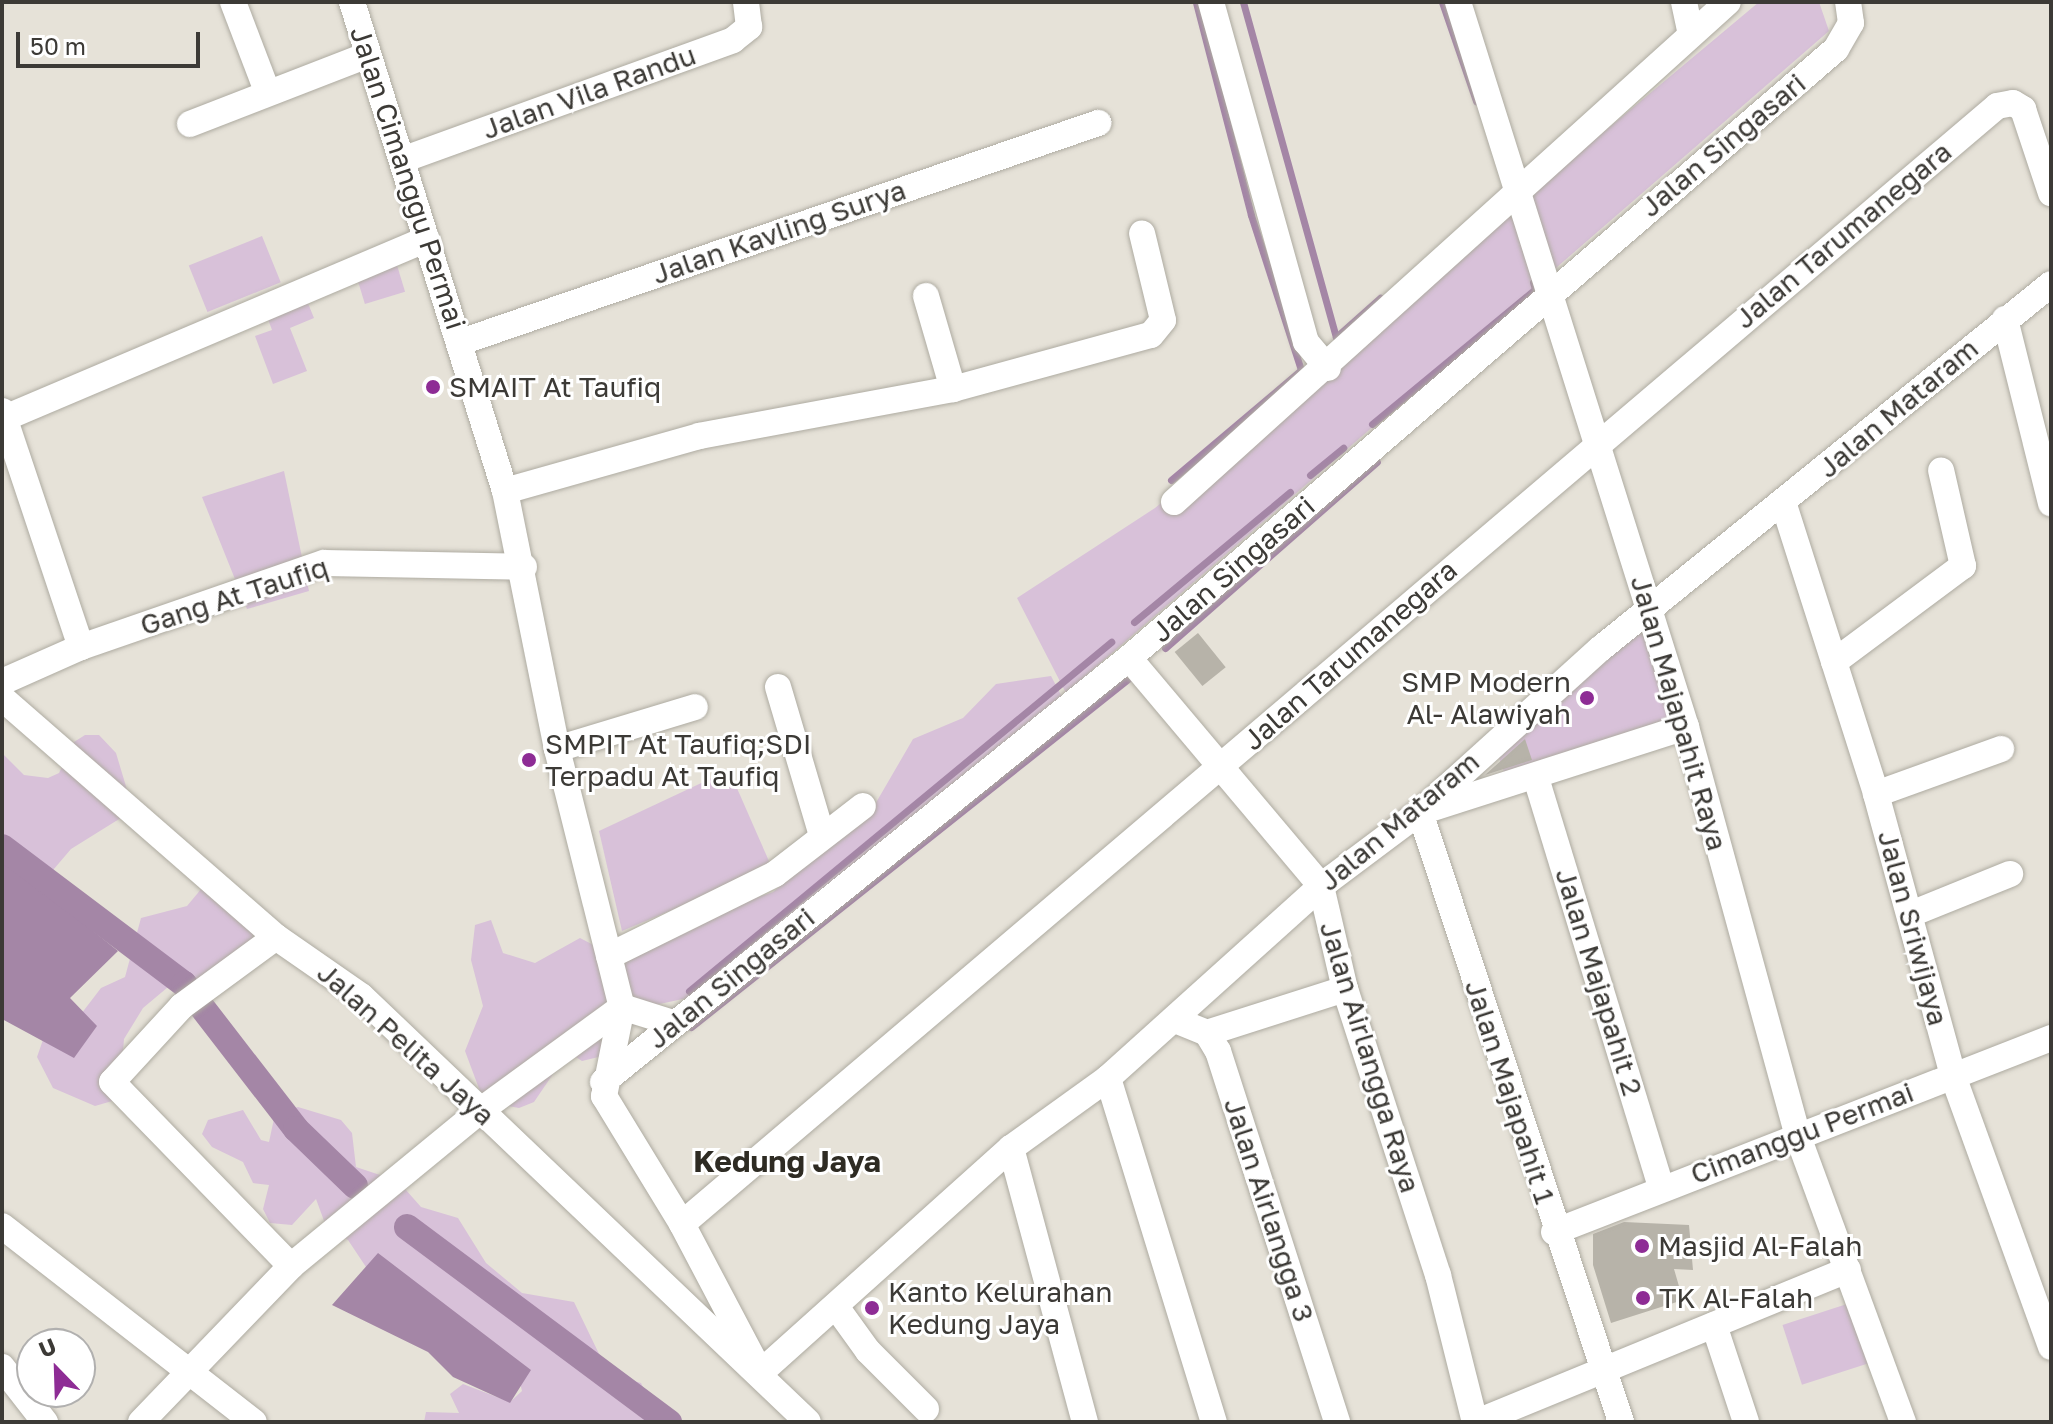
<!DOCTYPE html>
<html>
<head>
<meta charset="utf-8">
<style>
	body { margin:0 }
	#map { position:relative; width:2053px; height:1424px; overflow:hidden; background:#e6e2d8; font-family:"Golos Text",sans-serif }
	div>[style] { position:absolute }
	.green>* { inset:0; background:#d8c1d9; transform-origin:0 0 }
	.water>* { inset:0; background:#a486a6 }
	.stream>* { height:7px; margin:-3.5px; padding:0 3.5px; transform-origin:3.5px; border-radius:3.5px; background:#a486a6 }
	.canal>* { height:26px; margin:-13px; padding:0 13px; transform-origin:13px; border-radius:13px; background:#a486a6 }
	.building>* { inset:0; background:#b7b3a9; transform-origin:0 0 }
	.roads { filter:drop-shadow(0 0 2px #aeaba1) drop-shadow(0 0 2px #aeaba1) }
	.street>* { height:26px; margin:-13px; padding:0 13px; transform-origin:13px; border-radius:13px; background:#fff }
	.dots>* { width:22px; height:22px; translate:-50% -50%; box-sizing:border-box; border:4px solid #fff; border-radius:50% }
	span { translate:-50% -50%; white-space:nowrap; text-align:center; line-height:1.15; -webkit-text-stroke:6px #fff; paint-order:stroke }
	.street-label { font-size:28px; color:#3c3a36 }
	.poi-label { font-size:28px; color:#3c3a36 }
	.left { translate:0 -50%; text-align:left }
	.right { translate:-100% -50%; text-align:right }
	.neighbourhood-label { font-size:30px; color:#2e2b23; font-weight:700 }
	.frame { position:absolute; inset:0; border:4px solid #3c3a36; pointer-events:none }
	.north { position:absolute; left:16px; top:1328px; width:80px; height:80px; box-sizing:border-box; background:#fff; border:2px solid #b1b0af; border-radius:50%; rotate:337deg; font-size:22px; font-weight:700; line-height:32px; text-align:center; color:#3c3a36 }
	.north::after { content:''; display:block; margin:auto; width:28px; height:36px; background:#8e2c95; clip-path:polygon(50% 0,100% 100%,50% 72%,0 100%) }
	.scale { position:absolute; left:16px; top:32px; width:184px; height:36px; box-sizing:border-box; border:4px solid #3c3a36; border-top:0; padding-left:10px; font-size:24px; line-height:28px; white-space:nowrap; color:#3c3a36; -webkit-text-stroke:6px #fff; paint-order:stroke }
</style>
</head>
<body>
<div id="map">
	<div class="green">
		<div style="clip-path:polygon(1759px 2px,1819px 2px,1829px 31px,1066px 693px,1017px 598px,1155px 508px)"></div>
		<div style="left:262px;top:236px;width:50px;height:79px;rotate:68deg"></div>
		<div style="left:396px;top:262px;width:31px;height:42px;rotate:73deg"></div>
		<div style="clip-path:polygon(305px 296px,314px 318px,290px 328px,307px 371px,273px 384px,255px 336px,272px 330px,265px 311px)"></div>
		<div style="clip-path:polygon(284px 471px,309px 591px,247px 609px,202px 497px)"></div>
		<div style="clip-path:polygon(1643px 626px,1672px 723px,1506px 778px,1496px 749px)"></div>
		<div style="clip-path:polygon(1051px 676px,1062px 697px,697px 996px,636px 1009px,619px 1052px,582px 1061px,568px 1052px,534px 1102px,519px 1108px,484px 1102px,465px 1051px,483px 1006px,471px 960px,475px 925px,491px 920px,503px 953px,535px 963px,580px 938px,603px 950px,773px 892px,870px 813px,913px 739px,963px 718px,996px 684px)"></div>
		<div style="clip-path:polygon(85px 735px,99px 735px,116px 753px,128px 793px,124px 816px,71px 849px,36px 890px,2px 886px,2px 753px,24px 775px,48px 778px,59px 773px,74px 742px)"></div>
		<div style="clip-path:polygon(729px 770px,772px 868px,622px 931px,599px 831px)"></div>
		<div style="clip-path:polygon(202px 888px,265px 932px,198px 979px,180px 977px,143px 1008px,124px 1039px,119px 1099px,95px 1106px,53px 1088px,37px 1057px,45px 1034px,78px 1018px,101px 988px,125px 977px,141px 918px,187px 906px)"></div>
		<div style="clip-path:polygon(298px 1107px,341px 1120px,352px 1133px,356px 1167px,398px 1181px,421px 1207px,458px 1218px,486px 1263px,522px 1293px,574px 1302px,601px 1358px,623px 1378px,641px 1383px,653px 1409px,672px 1422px,424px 1422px,426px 1412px,459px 1413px,450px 1394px,463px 1384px,510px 1402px,522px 1391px,520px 1383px,366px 1267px,348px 1240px,327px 1229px,316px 1199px,292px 1225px,270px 1223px,263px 1209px,269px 1185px,253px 1183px,243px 1162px,212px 1147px,202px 1134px,208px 1120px,243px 1110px,261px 1140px,269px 1142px,275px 1114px)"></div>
		<div style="left:1850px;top:1303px;width:63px;height:71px;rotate:72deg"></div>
	</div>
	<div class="water">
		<div style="clip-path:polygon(2px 858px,118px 951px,70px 998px,97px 1026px,74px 1058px,2px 1019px)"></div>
		<div style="clip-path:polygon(378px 1253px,531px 1370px,510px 1403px,453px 1377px,428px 1352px,332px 1305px)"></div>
	</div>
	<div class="stream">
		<div style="left:1243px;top:2px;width:348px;rotate:74.5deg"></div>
		<div style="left:1336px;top:337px;width:59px;rotate:-41.6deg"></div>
		<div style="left:1442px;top:2px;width:105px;rotate:71deg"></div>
		<div style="left:1372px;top:424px;width:212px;rotate:-39.6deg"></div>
		<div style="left:1535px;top:289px;width:7px;rotate:-106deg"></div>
		<div style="left:1310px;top:475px;width:43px;rotate:-39.3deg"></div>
		<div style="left:1171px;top:480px;width:170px;rotate:-40.2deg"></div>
		<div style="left:1301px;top:370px;width:163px;rotate:-107.9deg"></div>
		<div style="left:1251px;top:215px;width:220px;rotate:-104.5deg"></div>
		<div style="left:1134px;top:622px;width:203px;rotate:-39.8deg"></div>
		<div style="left:1165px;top:648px;width:282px;rotate:-41.3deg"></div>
		<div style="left:689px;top:991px;width:548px;rotate:-39.59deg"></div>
		<div style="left:691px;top:1027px;width:565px;rotate:-38.53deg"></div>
	</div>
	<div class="canal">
		<div style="left:2px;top:847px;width:228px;rotate:37deg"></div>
		<div style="left:184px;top:984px;width:183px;rotate:52.3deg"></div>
		<div style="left:296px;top:1129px;width:82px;rotate:44deg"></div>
		<div style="left:407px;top:1227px;width:327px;rotate:36.7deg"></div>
	</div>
	<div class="building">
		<div style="left:1198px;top:633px;width:44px;height:30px;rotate:51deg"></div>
		<div style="clip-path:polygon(1525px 739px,1532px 760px,1485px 775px)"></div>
		<div style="clip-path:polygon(1624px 1222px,1689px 1225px,1693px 1270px,1674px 1269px,1683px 1300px,1611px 1323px,1593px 1265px,1593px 1234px)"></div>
	</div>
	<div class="roads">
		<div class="street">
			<div style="left:233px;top:2px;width:95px;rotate:69.1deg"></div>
			<div style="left:352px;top:2px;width:512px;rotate:72.63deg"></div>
			<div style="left:505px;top:491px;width:263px;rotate:78.6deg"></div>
			<div style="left:557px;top:749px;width:266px;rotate:75.9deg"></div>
			<div style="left:622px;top:1007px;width:53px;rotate:17.4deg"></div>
			<div style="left:1211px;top:2px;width:353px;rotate:74.4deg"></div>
			<div style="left:1306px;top:342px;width:34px;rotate:50deg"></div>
			<div style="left:1458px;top:2px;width:760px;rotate:72.54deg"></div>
			<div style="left:1686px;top:727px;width:422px;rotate:74.7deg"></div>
			<div style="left:1797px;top:1134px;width:307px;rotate:69.8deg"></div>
			<div style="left:1684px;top:2px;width:29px;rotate:78deg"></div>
			<div style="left:190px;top:124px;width:191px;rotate:-21.2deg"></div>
			<div style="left:402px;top:160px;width:352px;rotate:-19.9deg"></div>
			<div style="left:733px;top:40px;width:21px;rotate:-39deg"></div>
			<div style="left:749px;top:27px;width:25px;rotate:-97deg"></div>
			<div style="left:926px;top:296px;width:97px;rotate:73.8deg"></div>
			<div style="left:2005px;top:319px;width:190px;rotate:76deg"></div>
			<div style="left:461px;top:342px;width:674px;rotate:-18.97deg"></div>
			<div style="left:2px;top:411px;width:249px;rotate:71.5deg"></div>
			<div style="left:5px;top:418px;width:458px;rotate:-23deg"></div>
			<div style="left:505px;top:491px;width:202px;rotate:-15.8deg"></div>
			<div style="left:699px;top:436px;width:258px;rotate:-10.5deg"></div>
			<div style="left:953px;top:389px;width:205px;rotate:-15.3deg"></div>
			<div style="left:1151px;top:335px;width:19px;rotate:-51deg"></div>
			<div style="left:1163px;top:320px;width:89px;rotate:-103.6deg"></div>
			<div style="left:1174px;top:502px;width:746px;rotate:-42.07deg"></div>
			<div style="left:1784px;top:505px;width:303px;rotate:72.3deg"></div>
			<div style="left:1876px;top:794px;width:292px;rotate:74.7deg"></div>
			<div style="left:1953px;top:1076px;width:288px;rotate:70.1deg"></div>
			<div style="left:1129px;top:658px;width:298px;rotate:49.9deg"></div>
			<div style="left:1321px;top:886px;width:106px;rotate:76.9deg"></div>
			<div style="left:1345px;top:989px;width:301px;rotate:72deg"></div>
			<div style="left:1438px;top:1275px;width:152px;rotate:75.9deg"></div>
			<div style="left:1834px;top:662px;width:161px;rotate:-36.7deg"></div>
			<div style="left:1963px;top:566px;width:98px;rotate:-102.9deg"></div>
			<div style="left:2px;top:682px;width:86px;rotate:-23.9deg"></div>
			<div style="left:81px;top:647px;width:257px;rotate:-19.1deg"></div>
			<div style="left:324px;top:563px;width:200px;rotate:1.1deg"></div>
			<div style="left:778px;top:687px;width:155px;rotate:73.5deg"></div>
			<div style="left:2px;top:698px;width:364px;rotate:41.1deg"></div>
			<div style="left:276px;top:937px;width:103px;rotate:34.8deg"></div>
			<div style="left:361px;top:996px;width:617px;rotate:43.62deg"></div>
			<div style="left:557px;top:749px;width:144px;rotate:-16.9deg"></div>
			<div style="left:1536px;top:778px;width:428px;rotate:73deg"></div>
			<div style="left:1876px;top:794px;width:133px;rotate:-19.8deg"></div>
			<div style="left:1427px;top:810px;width:272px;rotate:-17.8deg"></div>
			<div style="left:1420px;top:812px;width:642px;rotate:71.76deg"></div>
			<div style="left:1911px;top:914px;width:107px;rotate:-22deg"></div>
			<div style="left:276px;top:937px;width:117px;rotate:143.7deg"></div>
			<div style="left:182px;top:1006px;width:103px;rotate:132.6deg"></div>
			<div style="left:112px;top:1082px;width:257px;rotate:45.8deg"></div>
			<div style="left:609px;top:956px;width:185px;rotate:-26.3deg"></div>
			<div style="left:775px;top:874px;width:111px;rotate:-37.7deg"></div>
			<div style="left:622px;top:1007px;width:91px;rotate:101.4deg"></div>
			<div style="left:604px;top:1096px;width:150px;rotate:58.6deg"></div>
			<div style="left:682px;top:1224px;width:161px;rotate:62.2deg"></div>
			<div style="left:1175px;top:1020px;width:35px;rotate:22deg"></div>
			<div style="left:1207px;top:1033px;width:21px;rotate:59deg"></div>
			<div style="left:1218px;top:1051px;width:390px;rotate:72.2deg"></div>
			<div style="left:1207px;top:1033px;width:145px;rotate:-17.7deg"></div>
			<div style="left:1108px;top:1078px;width:360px;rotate:72.9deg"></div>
			<div style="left:603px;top:1082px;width:676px;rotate:-38.87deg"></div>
			<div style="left:1129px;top:658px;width:933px;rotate:-40.74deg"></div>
			<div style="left:1836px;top:49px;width:30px;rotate:-60deg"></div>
			<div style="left:1851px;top:23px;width:21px;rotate:-98deg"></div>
			<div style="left:1011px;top:1148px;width:284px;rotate:74.9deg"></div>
			<div style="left:682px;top:1224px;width:1726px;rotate:-40.37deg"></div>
			<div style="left:1997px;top:106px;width:16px;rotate:-11deg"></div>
			<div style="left:2013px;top:103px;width:12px;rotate:31deg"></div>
			<div style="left:2023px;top:109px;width:89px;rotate:71.6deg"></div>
			<div style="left:2px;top:1226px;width:319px;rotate:37.9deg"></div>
			<div style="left:1554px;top:1232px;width:534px;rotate:-21.32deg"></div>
			<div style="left:837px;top:1308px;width:53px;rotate:54.2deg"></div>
			<div style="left:868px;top:1351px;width:82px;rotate:45deg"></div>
			<div style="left:1714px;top:1325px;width:102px;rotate:71.7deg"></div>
			<div style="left:2px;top:1367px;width:70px;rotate:52deg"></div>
			<div style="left:760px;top:1373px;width:337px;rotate:-41.9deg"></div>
			<div style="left:1011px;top:1148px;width:120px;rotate:-35.8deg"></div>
			<div style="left:1108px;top:1078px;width:287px;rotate:-42deg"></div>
			<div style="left:1321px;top:886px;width:124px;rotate:-36.8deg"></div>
			<div style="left:1420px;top:812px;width:243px;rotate:-42.2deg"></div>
			<div style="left:1600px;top:649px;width:580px;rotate:-38.98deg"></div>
			<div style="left:141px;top:1422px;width:216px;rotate:-46.1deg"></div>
			<div style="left:291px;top:1266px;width:246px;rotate:-39.4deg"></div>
			<div style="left:481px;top:1110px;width:175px;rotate:-36.1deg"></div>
			<div style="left:1477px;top:1422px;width:401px;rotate:-22.3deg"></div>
		</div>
	</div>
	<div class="dots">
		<div style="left:433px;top:387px;background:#8e2c95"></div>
		<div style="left:1587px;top:698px;background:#8e2c95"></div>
		<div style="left:529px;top:760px;background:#8e2c95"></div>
		<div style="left:1642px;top:1246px;background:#8e2c95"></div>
		<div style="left:1643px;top:1298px;background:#8e2c95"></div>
		<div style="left:872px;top:1308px;background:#8e2c95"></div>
	</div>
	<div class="street-label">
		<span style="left:589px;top:92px;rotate:-20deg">Jalan Vila Randu</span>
		<span style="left:1723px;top:145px;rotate:-40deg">Jalan Singasari</span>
		<span style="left:408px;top:178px;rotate:72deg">Jalan Cimanggu Permai</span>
		<span style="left:779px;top:232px;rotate:-19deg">Jalan Kavling Surya</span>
		<span style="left:1843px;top:235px;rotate:-40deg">Jalan Tarumanegara</span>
		<span style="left:1898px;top:408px;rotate:-40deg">Jalan Mataram</span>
		<span style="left:1233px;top:569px;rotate:-41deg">Jalan Singasari</span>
		<span style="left:234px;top:596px;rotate:-18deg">Gang At Taufiq</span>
		<span style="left:1350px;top:655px;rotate:-41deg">Jalan Tarumanegara</span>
		<span style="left:1679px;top:713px;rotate:74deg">Jalan Majapahit Raya</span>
		<span style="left:1399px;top:821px;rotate:-40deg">Jalan Mataram</span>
		<span style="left:1913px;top:928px;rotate:75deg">Jalan Sriwijaya</span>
		<span style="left:731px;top:978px;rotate:-39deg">Jalan Singasari</span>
		<span style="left:1599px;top:982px;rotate:73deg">Jalan Majapahit 2</span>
		<span style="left:406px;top:1044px;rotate:42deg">Jalan Pelita Jaya</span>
		<span style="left:1370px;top:1057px;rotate:73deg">Jalan Airlangga Raya</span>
		<span style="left:1510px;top:1092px;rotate:72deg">Jalan Majapahit 1</span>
		<span style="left:1802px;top:1133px;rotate:-21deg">Cimanggu Permai</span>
		<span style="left:1269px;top:1210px;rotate:72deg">Jalan Airlangga 3</span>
	</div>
	<div class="poi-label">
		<span class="left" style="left:449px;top:387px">SMAIT At Taufiq</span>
		<span class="right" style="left:1571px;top:698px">SMP Modern<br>Al- Alawiyah</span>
		<span class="left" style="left:545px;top:760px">SMPIT At Taufiq;SDI<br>Terpadu At Taufiq</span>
		<span class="left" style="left:1658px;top:1246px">Masjid Al-Falah</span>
		<span class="left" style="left:888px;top:1308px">Kanto Kelurahan<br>Kedung Jaya</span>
		<span class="left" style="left:1659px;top:1298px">TK Al-Falah</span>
	</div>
	<div class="neighbourhood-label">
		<span style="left:787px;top:1161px">Kedung Jaya</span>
	</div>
	<div class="frame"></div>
	<div class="north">U</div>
	<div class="scale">50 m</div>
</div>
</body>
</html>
